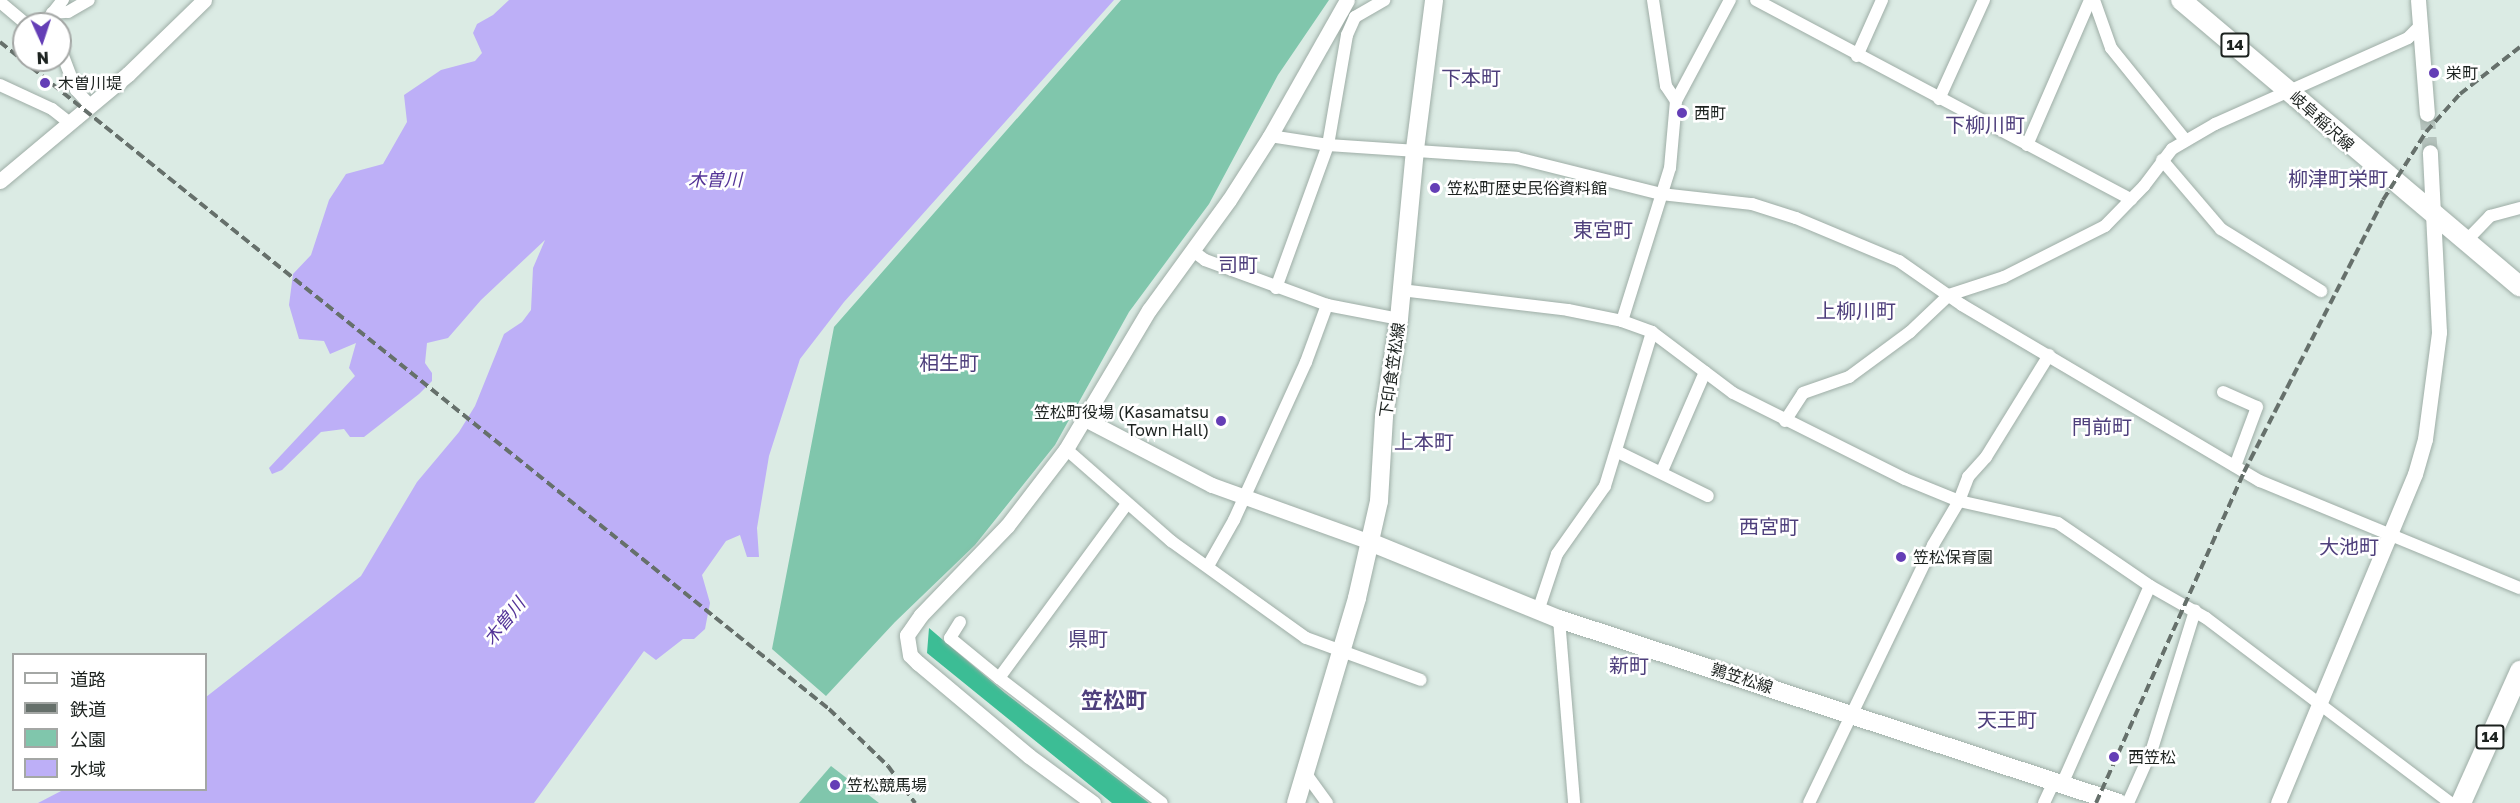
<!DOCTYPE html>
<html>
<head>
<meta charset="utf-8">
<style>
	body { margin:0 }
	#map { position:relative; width:2520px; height:803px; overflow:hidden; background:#dbebe4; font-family:"Golos Text","Noto Sans JP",sans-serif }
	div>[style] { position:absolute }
	.green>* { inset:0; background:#80c6ac }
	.forest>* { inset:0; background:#3cbd95 }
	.water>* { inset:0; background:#bdaff7 }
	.tertiary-tunnel>* { height:15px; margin-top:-7.5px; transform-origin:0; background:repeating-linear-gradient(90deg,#b5c3bd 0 15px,transparent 0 23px) }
	.roads { filter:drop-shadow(0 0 2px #9eada6) drop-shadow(0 0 2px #9eada6) }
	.minor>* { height:12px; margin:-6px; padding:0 6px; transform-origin:6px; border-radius:6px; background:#fff }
	.tertiary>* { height:15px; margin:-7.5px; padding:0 7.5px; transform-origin:7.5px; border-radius:7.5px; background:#fff }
	.secondary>* { height:18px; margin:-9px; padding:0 9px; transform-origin:9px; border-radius:9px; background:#fff }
	.primary>* { height:20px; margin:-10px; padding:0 10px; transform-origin:10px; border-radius:10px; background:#fff }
	.rail>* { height:4px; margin-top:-2px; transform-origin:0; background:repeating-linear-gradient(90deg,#66706b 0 9px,transparent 0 13.5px) }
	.dots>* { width:16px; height:16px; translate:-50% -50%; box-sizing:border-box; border:3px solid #fff; border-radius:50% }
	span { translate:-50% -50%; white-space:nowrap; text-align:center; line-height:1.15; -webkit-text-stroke:5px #fff; paint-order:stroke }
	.shield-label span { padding:2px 4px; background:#fff; border:2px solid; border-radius:4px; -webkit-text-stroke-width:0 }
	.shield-label { font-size:15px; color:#1c221f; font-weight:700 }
	.poi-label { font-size:16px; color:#1c221f }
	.left { translate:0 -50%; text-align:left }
	.right { translate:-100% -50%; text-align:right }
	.street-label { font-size:16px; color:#1c221f }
	.water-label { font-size:18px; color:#533397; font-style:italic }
	.quarter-label { font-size:20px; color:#4e3f7c }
	.district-label { font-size:22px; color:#4e3f7c; font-weight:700 }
	.legend { position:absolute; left:12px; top:653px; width:195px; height:138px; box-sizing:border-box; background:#fff; border:2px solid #a4a7a5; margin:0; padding:8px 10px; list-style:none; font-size:18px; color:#1c221f }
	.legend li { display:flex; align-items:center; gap:12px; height:30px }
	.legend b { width:30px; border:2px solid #a4a7a5 }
	.north { position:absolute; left:12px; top:12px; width:60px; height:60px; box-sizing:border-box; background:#fff; border:2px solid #a4a7a5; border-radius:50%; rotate:177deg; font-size:16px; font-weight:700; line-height:24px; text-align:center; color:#1c221f }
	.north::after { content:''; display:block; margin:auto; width:21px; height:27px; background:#643eb6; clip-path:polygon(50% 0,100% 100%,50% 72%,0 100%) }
</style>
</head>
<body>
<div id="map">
	<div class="green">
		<div style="clip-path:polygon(1121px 0,1329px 0,1278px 75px,1209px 204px,1129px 312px,1055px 445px,975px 545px,895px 622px,826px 696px,772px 649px,834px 327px)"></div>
		<div style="clip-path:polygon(831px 766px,879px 803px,799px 803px)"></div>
	</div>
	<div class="forest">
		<div style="clip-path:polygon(929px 628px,1005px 693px,1149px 803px,1112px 803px,927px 653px)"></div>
	</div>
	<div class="water">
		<div style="clip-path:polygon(509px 0,1114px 0,844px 302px,800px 359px,769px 456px,757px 528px,759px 557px,747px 557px,740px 535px,726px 541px,702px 575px,710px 603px,705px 629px,694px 639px,683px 639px,656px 660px,644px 651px,534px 803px,38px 803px,63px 790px,206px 790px,206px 697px,361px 576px,417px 482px,459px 432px,475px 406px,504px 334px,522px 322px,531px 310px,533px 268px,545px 240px,481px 300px,448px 338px,427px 343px,425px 363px,432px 373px,432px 381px,419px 394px,364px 437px,350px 437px,344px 429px,321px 432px,282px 470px,272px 474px,269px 468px,355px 376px,349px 368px,356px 343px,330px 354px,324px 341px,299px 339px,289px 305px,293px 274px,311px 255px,329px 200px,346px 174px,383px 164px,407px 122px,404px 95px,441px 70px,475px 61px,482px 53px,473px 33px,477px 24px,493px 15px)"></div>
	</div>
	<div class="tertiary-tunnel">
		<div style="left:2427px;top:114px;width:38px;rotate:85deg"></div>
	</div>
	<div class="roads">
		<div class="minor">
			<div style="left:1653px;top:0;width:87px;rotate:81.4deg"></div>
			<div style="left:1666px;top:86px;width:18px;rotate:56deg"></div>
			<div style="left:1756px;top:0;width:425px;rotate:28deg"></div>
			<div style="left:2094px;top:0;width:51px;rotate:70.5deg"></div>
			<div style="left:2111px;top:48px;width:119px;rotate:51.1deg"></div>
			<div style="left:0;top:2px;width:34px;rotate:40deg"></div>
			<div style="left:52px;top:13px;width:16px;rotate:-4deg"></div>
			<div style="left:68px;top:12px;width:24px;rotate:-30deg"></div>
			<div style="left:44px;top:24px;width:31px;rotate:-52deg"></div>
			<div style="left:60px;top:48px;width:45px;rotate:69.1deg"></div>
			<div style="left:76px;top:90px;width:21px;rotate:47deg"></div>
			<div style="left:1857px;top:56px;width:61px;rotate:-65.9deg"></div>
			<div style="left:0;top:85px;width:57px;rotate:24.8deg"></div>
			<div style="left:52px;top:109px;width:23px;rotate:38deg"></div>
			<div style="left:1939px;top:99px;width:109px;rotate:-65.6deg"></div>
			<div style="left:1270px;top:136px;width:59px;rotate:8.8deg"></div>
			<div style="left:1328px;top:145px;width:189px;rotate:3.9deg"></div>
			<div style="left:1517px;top:158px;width:148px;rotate:14deg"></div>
			<div style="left:1661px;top:194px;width:92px;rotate:6.3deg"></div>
			<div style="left:1752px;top:204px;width:46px;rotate:17.7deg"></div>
			<div style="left:1796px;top:218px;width:112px;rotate:22.7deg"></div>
			<div style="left:1899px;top:261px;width:77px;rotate:34.9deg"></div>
			<div style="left:1962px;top:305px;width:346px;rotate:30.6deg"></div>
			<div style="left:2260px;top:481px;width:281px;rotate:22.4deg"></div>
			<div style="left:2027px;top:145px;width:158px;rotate:-66.5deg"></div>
			<div style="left:2162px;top:160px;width:91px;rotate:49.5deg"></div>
			<div style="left:2221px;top:229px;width:118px;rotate:31.8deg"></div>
			<div style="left:2466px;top:241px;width:35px;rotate:-46deg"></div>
			<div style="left:2490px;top:216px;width:31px;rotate:-15deg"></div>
			<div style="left:1193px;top:251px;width:15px;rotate:37deg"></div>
			<div style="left:1205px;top:260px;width:130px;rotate:20.2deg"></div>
			<div style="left:1327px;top:305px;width:73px;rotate:11deg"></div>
			<div style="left:1276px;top:288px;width:152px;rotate:-70deg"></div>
			<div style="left:1328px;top:145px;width:112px;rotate:-80.2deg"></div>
			<div style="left:1347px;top:35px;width:20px;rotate:-66deg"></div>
			<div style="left:1355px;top:17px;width:34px;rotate:-30deg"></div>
			<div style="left:1401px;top:290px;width:168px;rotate:6.8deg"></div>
			<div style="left:1568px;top:310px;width:55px;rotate:11.5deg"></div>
			<div style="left:1622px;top:321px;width:32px;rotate:20deg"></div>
			<div style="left:1652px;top:332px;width:101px;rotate:37deg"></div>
			<div style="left:1733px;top:393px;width:192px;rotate:26.6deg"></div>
			<div style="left:1905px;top:479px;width:58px;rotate:22.2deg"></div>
			<div style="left:1959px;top:501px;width:101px;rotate:12.5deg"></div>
			<div style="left:2058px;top:523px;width:112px;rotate:34.4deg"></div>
			<div style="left:2150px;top:586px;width:64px;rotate:29.7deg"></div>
			<div style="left:2206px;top:618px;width:307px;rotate:37.1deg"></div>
			<div style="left:1622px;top:321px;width:160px;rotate:-72.6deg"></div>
			<div style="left:1670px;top:168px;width:67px;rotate:-84.9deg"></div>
			<div style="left:1676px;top:101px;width:115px;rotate:-61.9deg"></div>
			<div style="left:2223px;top:392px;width:37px;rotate:24deg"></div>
			<div style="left:2257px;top:407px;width:63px;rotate:110.4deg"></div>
			<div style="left:1785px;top:421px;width:33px;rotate:-57deg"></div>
			<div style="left:1803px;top:393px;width:49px;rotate:-19.2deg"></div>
			<div style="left:1849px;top:377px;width:76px;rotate:-36.4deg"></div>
			<div style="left:1910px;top:332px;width:54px;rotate:-43.5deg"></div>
			<div style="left:1949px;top:295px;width:58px;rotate:-18.1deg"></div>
			<div style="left:2004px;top:277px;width:113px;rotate:-26.8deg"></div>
			<div style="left:2105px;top:226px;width:56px;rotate:-45.7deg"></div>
			<div style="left:2144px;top:186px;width:46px;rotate:-52.9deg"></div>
			<div style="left:2172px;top:149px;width:50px;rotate:-30.2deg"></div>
			<div style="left:2215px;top:124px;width:211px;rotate:-24deg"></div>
			<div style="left:2408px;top:38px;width:17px;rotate:-45deg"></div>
			<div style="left:1066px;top:449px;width:140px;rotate:41.2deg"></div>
			<div style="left:1171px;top:541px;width:166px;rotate:35.7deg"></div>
			<div style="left:1306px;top:638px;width:122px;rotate:20.1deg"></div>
			<div style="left:1618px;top:452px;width:100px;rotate:26.1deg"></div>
			<div style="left:1662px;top:471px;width:108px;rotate:-66.5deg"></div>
			<div style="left:1208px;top:566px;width:53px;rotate:-60.5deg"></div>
			<div style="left:1234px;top:520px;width:174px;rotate:-65.5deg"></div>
			<div style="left:1306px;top:362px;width:61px;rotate:-69.8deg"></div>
			<div style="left:1538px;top:611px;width:60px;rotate:-71.6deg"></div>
			<div style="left:1557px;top:554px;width:83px;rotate:-54.8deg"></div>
			<div style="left:1605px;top:486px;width:161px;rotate:-73deg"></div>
			<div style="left:1559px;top:619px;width:185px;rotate:85.3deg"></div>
			<div style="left:960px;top:622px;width:19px;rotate:122deg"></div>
			<div style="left:950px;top:638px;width:63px;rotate:39.2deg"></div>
			<div style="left:999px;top:678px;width:215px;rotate:-53.7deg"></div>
			<div style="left:999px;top:678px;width:205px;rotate:37.5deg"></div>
			<div style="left:1306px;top:774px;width:36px;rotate:54deg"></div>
			<div style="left:2063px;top:782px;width:214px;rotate:-66.1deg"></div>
			<div style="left:1809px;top:803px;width:286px;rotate:-64.3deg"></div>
			<div style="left:1933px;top:545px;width:51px;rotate:-59.4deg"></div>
			<div style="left:1959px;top:501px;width:26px;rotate:-69deg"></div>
			<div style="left:1968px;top:477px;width:27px;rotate:-48deg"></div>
			<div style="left:1986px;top:457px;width:120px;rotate:-58.3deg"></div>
			<div style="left:2044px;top:803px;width:26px;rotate:-65deg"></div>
			<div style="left:2128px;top:803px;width:59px;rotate:-66deg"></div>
			<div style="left:2152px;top:749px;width:145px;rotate:-72.7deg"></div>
		</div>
		<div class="tertiary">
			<div style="left:2418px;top:0;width:114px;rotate:85.5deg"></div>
			<div style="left:0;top:181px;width:167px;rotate:-39.9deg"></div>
			<div style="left:128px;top:74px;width:106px;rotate:-44.2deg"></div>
			<div style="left:1085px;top:419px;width:143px;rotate:27.5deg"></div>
			<div style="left:1212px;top:485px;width:168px;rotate:19.8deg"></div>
			<div style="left:1093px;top:803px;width:79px;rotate:-143.7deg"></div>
			<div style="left:1029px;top:756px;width:145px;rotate:-140deg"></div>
			<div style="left:918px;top:663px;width:11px;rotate:-135deg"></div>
			<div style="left:910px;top:655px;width:20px;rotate:-99deg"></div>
			<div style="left:907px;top:635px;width:24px;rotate:-55deg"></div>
			<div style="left:921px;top:615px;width:124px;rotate:-46deg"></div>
			<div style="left:1007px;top:526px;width:97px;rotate:-52.5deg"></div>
			<div style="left:1066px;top:449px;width:162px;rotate:-59.2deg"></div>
			<div style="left:1149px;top:310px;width:136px;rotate:-54deg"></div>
			<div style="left:1229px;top:200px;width:76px;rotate:-57.4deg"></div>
			<div style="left:1270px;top:136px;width:156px;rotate:-60.5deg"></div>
			<div style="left:2278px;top:803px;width:356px;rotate:-67.4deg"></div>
			<div style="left:2415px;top:474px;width:36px;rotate:-74deg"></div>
			<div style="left:2425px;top:439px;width:108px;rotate:-82.5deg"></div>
			<div style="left:2439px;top:332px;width:180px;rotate:-92.9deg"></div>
		</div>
		<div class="secondary">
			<div style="left:1370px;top:542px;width:204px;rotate:22.2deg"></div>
			<div style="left:1559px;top:619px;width:589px;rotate:18.19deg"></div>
			<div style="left:1296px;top:803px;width:214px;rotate:-73.4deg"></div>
			<div style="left:1357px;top:598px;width:99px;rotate:-77.2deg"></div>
			<div style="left:1379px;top:501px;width:85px;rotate:-86.6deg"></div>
			<div style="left:1384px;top:416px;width:98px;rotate:-81.2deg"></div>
			<div style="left:1399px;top:319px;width:171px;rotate:-84.6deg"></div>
			<div style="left:1415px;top:149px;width:150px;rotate:-82.7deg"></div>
		</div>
		<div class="primary">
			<div style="left:2181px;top:0;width:444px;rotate:40.2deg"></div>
			<div style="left:2461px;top:803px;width:145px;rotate:-65.9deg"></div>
		</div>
	</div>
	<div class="rail">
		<div style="left:0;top:42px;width:1064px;rotate:38.82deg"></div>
		<div style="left:829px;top:709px;width:82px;rotate:44deg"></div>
		<div style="left:888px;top:766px;width:46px;rotate:53.9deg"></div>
		<div style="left:2096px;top:803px;width:363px;rotate:-65.9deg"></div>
		<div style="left:2244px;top:472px;width:305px;rotate:-62.9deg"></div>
		<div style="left:2383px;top:200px;width:80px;rotate:-57.7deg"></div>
		<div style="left:2426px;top:132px;width:51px;rotate:-48.2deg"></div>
		<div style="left:2460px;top:94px;width:76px;rotate:-38.1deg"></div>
	</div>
	<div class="dots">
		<div style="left:2434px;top:73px;background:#643eb6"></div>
		<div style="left:45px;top:83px;background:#643eb6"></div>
		<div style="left:1682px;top:113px;background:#643eb6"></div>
		<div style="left:1435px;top:188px;background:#643eb6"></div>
		<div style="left:1221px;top:421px;background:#643eb6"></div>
		<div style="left:1901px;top:557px;background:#643eb6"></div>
		<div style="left:2114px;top:757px;background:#643eb6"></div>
		<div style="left:835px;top:785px;background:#643eb6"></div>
	</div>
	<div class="shield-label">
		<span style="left:2235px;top:45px">14</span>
		<span style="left:2490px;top:737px">14</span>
	</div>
	<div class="poi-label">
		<span class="left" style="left:2446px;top:73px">栄町</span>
		<span class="left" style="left:58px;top:83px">木曽川堤</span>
		<span class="left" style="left:1694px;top:113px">西町</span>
		<span class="left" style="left:1447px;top:188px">笠松町歴史民俗資料館</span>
		<span class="right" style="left:1209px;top:421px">笠松町役場 (Kasamatsu<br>Town Hall)</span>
		<span class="left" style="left:1913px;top:557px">笠松保育園</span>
		<span class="left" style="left:2128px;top:757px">西笠松</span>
		<span class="left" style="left:847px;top:785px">笠松競馬場</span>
	</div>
	<div class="street-label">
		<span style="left:2322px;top:121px;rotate:42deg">岐阜稲沢線</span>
		<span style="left:1392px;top:370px;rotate:-82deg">下印食笠松線</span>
		<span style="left:1742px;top:678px;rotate:18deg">鶉笠松線</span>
	</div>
	<div class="water-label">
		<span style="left:715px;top:179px">木曽川</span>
		<span style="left:504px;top:621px;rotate:-51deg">木曽川</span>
	</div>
	<div class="quarter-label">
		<span style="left:1471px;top:77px">下本町</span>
		<span style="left:1985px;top:124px">下柳川町</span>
		<span style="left:2338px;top:178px">柳津町栄町</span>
		<span style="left:1603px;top:229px">東宮町</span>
		<span style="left:1238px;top:264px">司町</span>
		<span style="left:1856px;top:310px">上柳川町</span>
		<span style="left:949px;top:362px">相生町</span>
		<span style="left:2102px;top:426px">門前町</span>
		<span style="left:1424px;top:441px">上本町</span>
		<span style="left:1769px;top:526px">西宮町</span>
		<span style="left:2349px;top:546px">大池町</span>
		<span style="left:1088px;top:638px">県町</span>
		<span style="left:1629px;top:665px">新町</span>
		<span style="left:2007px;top:719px">天王町</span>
	</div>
	<div class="district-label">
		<span style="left:1114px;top:700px">笠松町</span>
	</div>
	<ul class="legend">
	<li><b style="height:8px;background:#fff"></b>道路</li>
	<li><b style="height:8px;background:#66706b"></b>鉄道</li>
	<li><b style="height:16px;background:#80c6ac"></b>公園</li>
	<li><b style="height:16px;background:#bdaff7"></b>水域</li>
	</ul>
	<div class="north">N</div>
</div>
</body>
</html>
